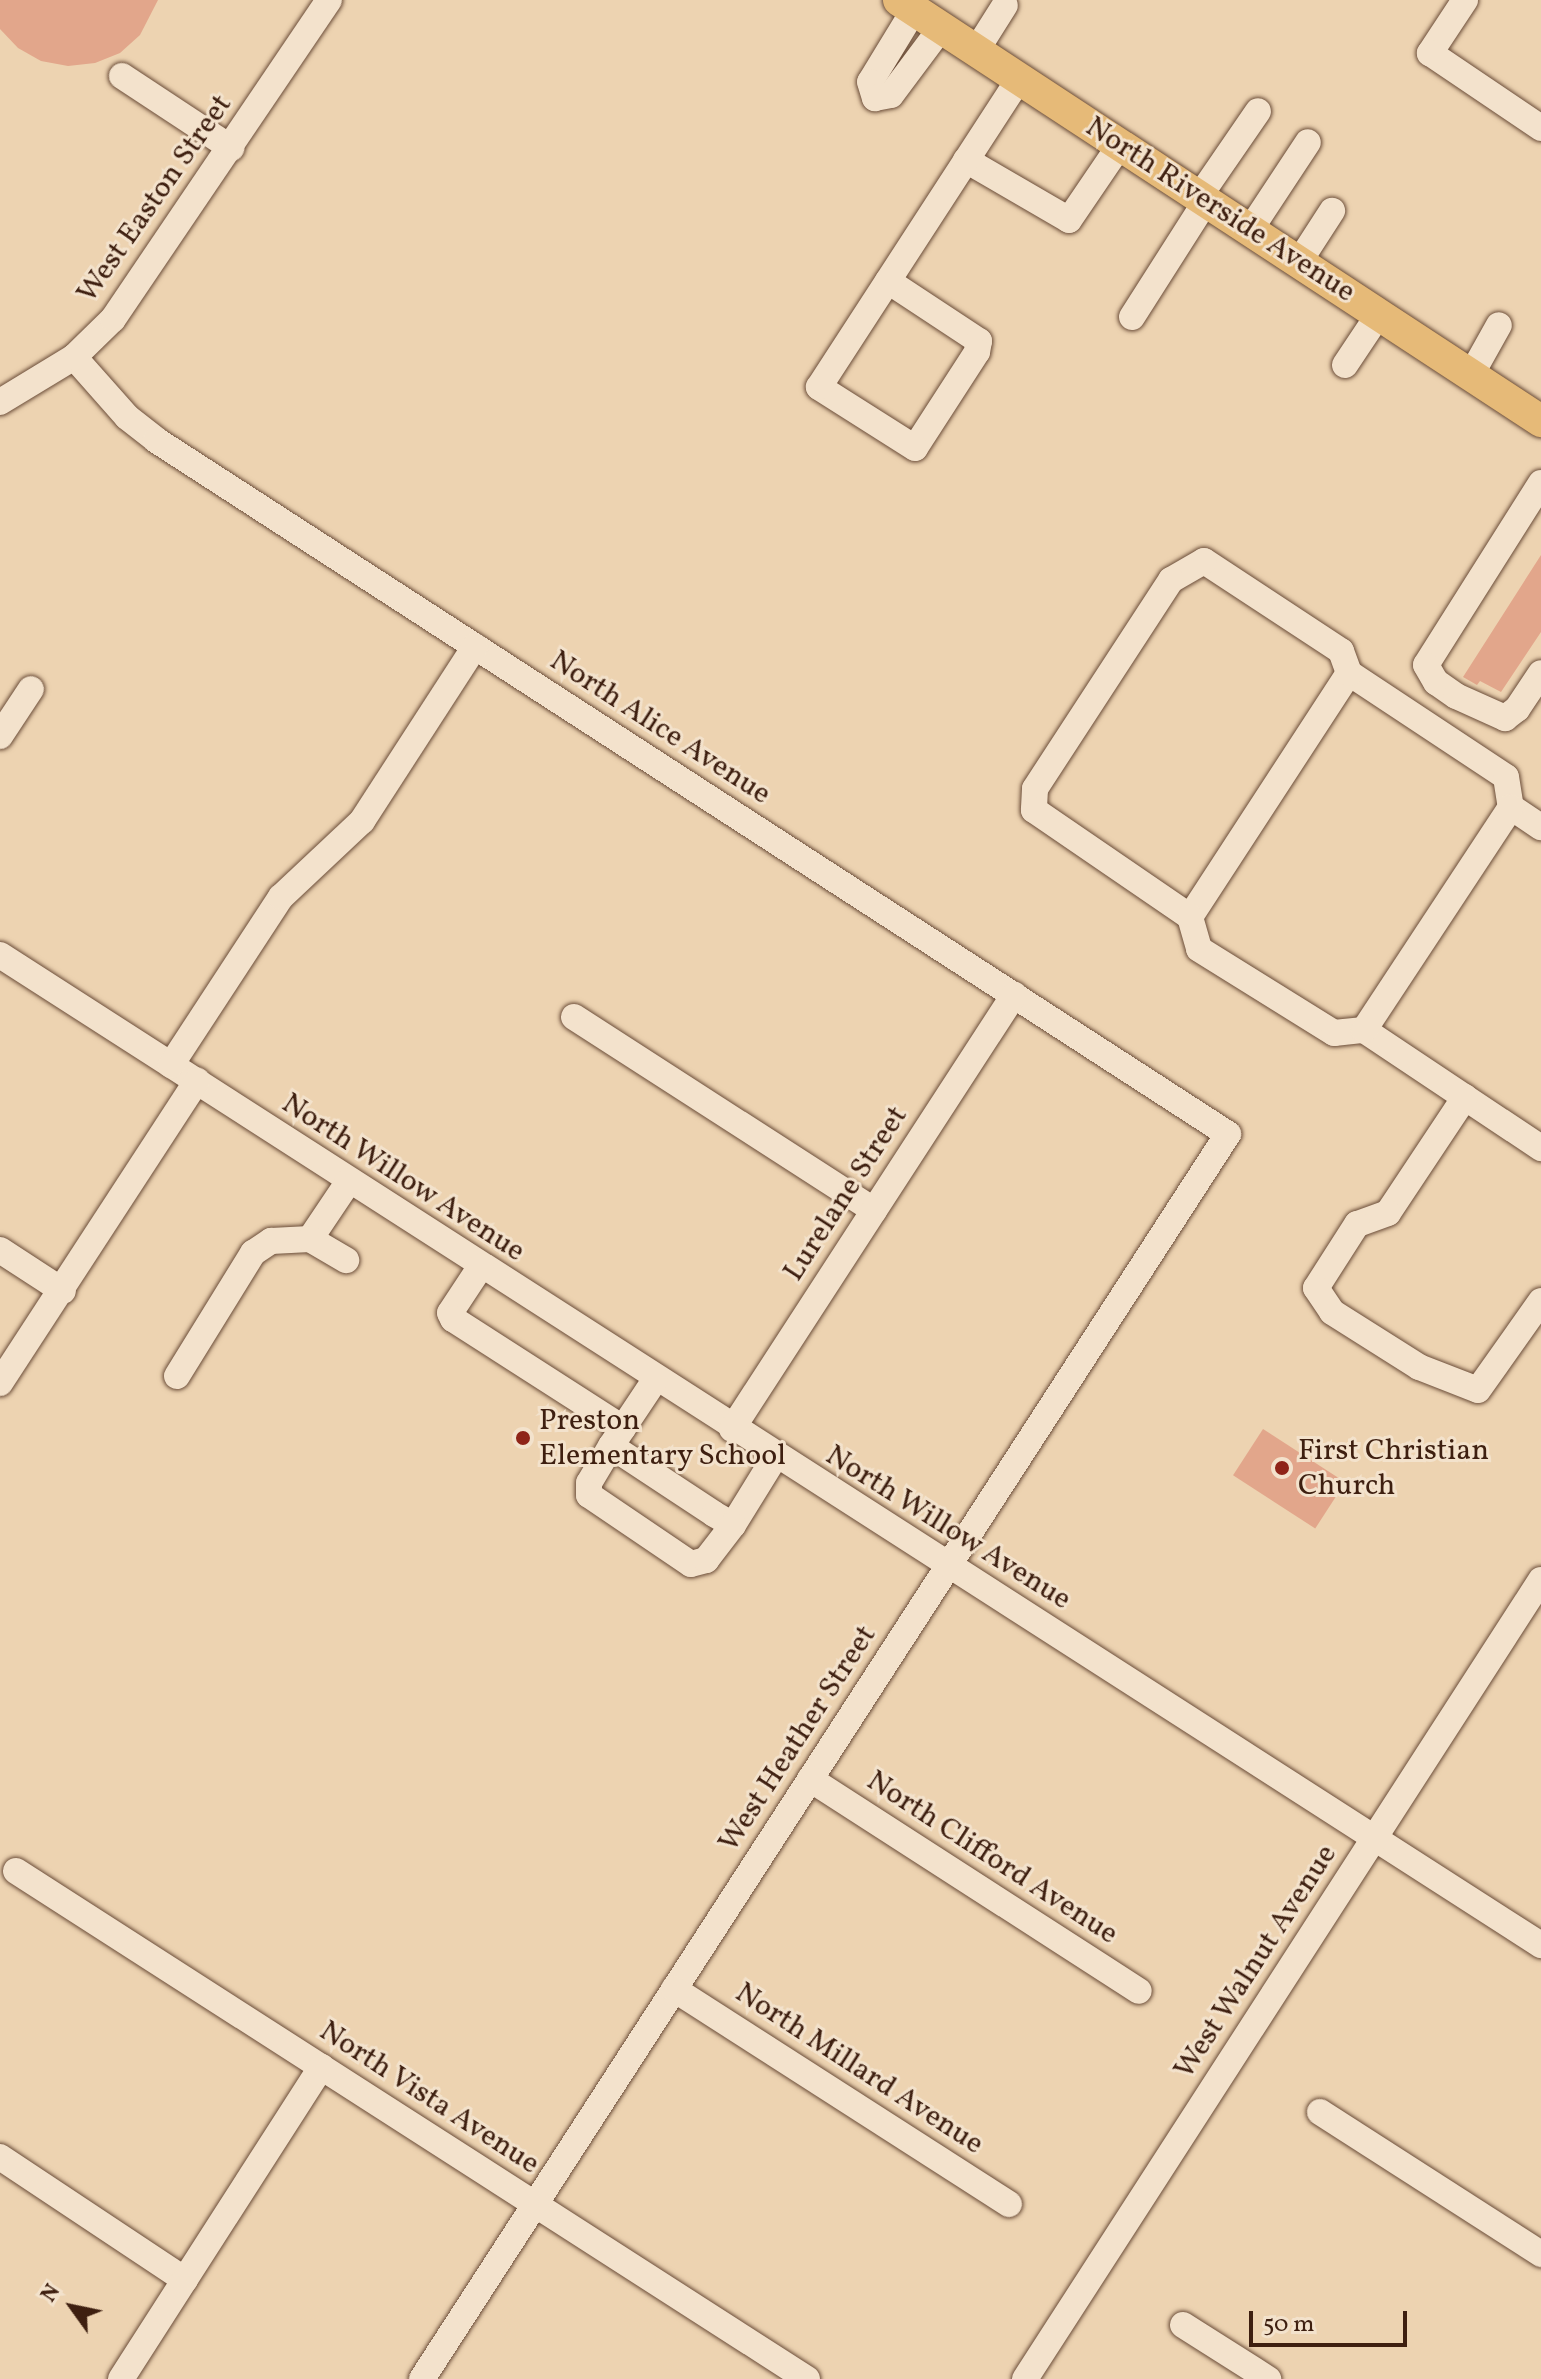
<!DOCTYPE html>
<html>
<head>
<meta charset="utf-8">
<style>
	body { margin:0 }
	#map { position:relative; width:1541px; height:2379px; overflow:hidden; background:#edd3b1; font-family:Vollkorn,serif }
	div>[style] { position:absolute }
	.building>* { inset:0; background:#e2a68b; transform-origin:0 0 }
	.roads { filter:drop-shadow(0 0 2px #6a4c38) drop-shadow(0 0 2px #6a4c38) }
	.minor>* { height:26px; margin:-13px; padding:0 13px; transform-origin:13px; border-radius:13px; background:#f3e2cc }
	.major>* { height:32px; margin:-16px; padding:0 16px; transform-origin:16px; border-radius:16px; background:#e6ba78 }
	.dots>* { width:22px; height:22px; translate:-50% -50%; box-sizing:border-box; border:4px solid #f3e2cc; border-radius:50% }
	span { translate:-50% -50%; white-space:nowrap; text-align:center; line-height:1.15; -webkit-text-stroke:6px #f3e2cc; paint-order:stroke }
	.street-label { font-size:30px; color:#3e1f10 }
	.poi-label { font-size:30px; color:#3e1f10 }
	.left { translate:0 -50%; text-align:left }
	.north { position:absolute; left:32px; top:2267px; width:80px; height:80px; -webkit-text-stroke:6px #f3e2cc; paint-order:stroke; rotate:303deg; font-size:22px; font-weight:700; line-height:32px; text-align:center; color:#3e1f10 }
	.north::after { content:''; display:block; margin:auto; width:28px; height:36px; background:#3e1f10; clip-path:polygon(50% 0,100% 100%,50% 72%,0 100%) }
	.scale { position:absolute; left:1249px; top:2311px; width:158px; height:36px; box-sizing:border-box; border:4px solid #3e1f10; border-top:0; padding-left:10px; font-size:24px; line-height:28px; white-space:nowrap; color:#3e1f10; -webkit-text-stroke:6px #f3e2cc; paint-order:stroke }
</style>
</head>
<body>
<div id="map">
	<div class="building">
		<div style="clip-path:polygon(0 0,158px 0,140px 35px,120px 53px,95px 63px,68px 66px,41px 61px,18px 48px,0 29px)"></div>
		<div style="clip-path:polygon(1541px 555px,1541px 632px,1501px 692px,1480px 681px,1477px 685px,1463px 677px)"></div>
		<div style="left:1263px;top:1429px;width:98px;height:55px;rotate:33deg"></div>
	</div>
	<div class="roads">
		<div class="minor">
			<div style="left:1465px;top:0;width:64px;rotate:123.4deg"></div>
			<div style="left:1430px;top:53px;width:134px;rotate:34deg"></div>
			<div style="left:914px;top:10px;width:84px;rotate:121.4deg"></div>
			<div style="left:870px;top:82px;width:17px;rotate:73deg"></div>
			<div style="left:875px;top:98px;width:16px;rotate:-11deg"></div>
			<div style="left:891px;top:95px;width:84px;rotate:-53.3deg"></div>
			<div style="left:976px;top:51px;width:54px;rotate:-57.8deg"></div>
			<div style="left:122px;top:76px;width:131px;rotate:33.4deg"></div>
			<div style="left:966px;top:160px;width:119px;rotate:30.2deg"></div>
			<div style="left:1069px;top:220px;width:91px;rotate:-55.8deg"></div>
			<div style="left:1199px;top:197px;width:104px;rotate:-55.5deg"></div>
			<div style="left:1250px;top:230px;width:105px;rotate:-56.6deg"></div>
			<div style="left:1299px;top:262px;width:61px;rotate:-57.1deg"></div>
			<div style="left:888px;top:281px;width:109px;rotate:33.4deg"></div>
			<div style="left:979px;top:341px;width:11px;rotate:100deg"></div>
			<div style="left:977px;top:352px;width:114px;rotate:122.9deg"></div>
			<div style="left:915px;top:448px;width:114px;rotate:-147.6deg"></div>
			<div style="left:819px;top:387px;width:367px;rotate:-57deg"></div>
			<div style="left:1132px;top:317px;width:138px;rotate:-57.5deg"></div>
			<div style="left:74px;top:357px;width:80px;rotate:48.5deg"></div>
			<div style="left:127px;top:417px;width:37px;rotate:38deg"></div>
			<div style="left:156px;top:440px;width:1277px;rotate:32.92deg"></div>
			<div style="left:1228px;top:1134px;width:1483px;rotate:122.92deg"></div>
			<div style="left:1345px;top:365px;width:61px;rotate:-56.3deg"></div>
			<div style="left:1471px;top:375px;width:57px;rotate:-60.8deg"></div>
			<div style="left:0;top:402px;width:87px;rotate:-31.3deg"></div>
			<div style="left:74px;top:357px;width:54px;rotate:-44.3deg"></div>
			<div style="left:113px;top:319px;width:385px;rotate:-55.9deg"></div>
			<div style="left:1541px;top:483px;width:215px;rotate:122.3deg"></div>
			<div style="left:1426px;top:665px;width:20px;rotate:60deg"></div>
			<div style="left:1436px;top:682px;width:24px;rotate:35deg"></div>
			<div style="left:1456px;top:696px;width:54px;rotate:24.2deg"></div>
			<div style="left:1505px;top:718px;width:15px;rotate:-37deg"></div>
			<div style="left:1517px;top:709px;width:43px;rotate:-56.3deg"></div>
			<div style="left:1349px;top:673px;width:188px;rotate:33.5deg"></div>
			<div style="left:1506px;top:777px;width:30px;rotate:81deg"></div>
			<div style="left:1511px;top:807px;width:36px;rotate:34deg"></div>
			<div style="left:0;top:736px;width:56px;rotate:-56.6deg"></div>
			<div style="left:1190px;top:917px;width:291px;rotate:-56.9deg"></div>
			<div style="left:1349px;top:673px;width:23px;rotate:-110deg"></div>
			<div style="left:1341px;top:651px;width:164px;rotate:-146.7deg"></div>
			<div style="left:1204px;top:561px;width:38px;rotate:150deg"></div>
			<div style="left:1171px;top:580px;width:249px;rotate:123.1deg"></div>
			<div style="left:1035px;top:789px;width:21px;rotate:93deg"></div>
			<div style="left:1034px;top:810px;width:189px;rotate:34.4deg"></div>
			<div style="left:1190px;top:917px;width:33px;rotate:74deg"></div>
			<div style="left:1199px;top:949px;width:159px;rotate:31.9deg"></div>
			<div style="left:1334px;top:1033px;width:30px;rotate:-6deg"></div>
			<div style="left:1364px;top:1030px;width:213px;rotate:33.7deg"></div>
			<div style="left:0;top:955px;width:1832px;rotate:32.72deg"></div>
			<div style="left:574px;top:1017px;width:357px;rotate:32.8deg"></div>
			<div style="left:1364px;top:1030px;width:267px;rotate:-56.6deg"></div>
			<div style="left:171px;top:1065px;width:201px;rotate:-56.8deg"></div>
			<div style="left:281px;top:897px;width:111px;rotate:-43.2deg"></div>
			<div style="left:362px;top:821px;width:208px;rotate:-57.1deg"></div>
			<div style="left:1465px;top:1097px;width:139px;rotate:123.6deg"></div>
			<div style="left:1388px;top:1213px;width:33px;rotate:160deg"></div>
			<div style="left:1357px;top:1224px;width:76px;rotate:122.6deg"></div>
			<div style="left:1316px;top:1288px;width:29px;rotate:56deg"></div>
			<div style="left:1332px;top:1312px;width:103px;rotate:32.3deg"></div>
			<div style="left:1419px;top:1367px;width:63px;rotate:21.3deg"></div>
			<div style="left:1478px;top:1390px;width:109px;rotate:-54.7deg"></div>
			<div style="left:310px;top:1239px;width:70px;rotate:-56.1deg"></div>
			<div style="left:0;top:1250px;width:75px;rotate:33.1deg"></div>
			<div style="left:481px;top:1266px;width:56px;rotate:123.4deg"></div>
			<div style="left:450px;top:1313px;width:7px;rotate:63deg"></div>
			<div style="left:453px;top:1319px;width:202px;rotate:32.7deg"></div>
			<div style="left:177px;top:1376px;width:145px;rotate:-58.3deg"></div>
			<div style="left:253px;top:1253px;width:22px;rotate:-34deg"></div>
			<div style="left:271px;top:1241px;width:39px;rotate:-3deg"></div>
			<div style="left:310px;top:1239px;width:42px;rotate:30.3deg"></div>
			<div style="left:655px;top:1380px;width:79px;rotate:123.7deg"></div>
			<div style="left:611px;top:1446px;width:123px;rotate:33.4deg"></div>
			<div style="left:714px;top:1514px;width:22px;rotate:30deg"></div>
			<div style="left:733px;top:1525px;width:80px;rotate:-58.3deg"></div>
			<div style="left:0;top:1383px;width:361px;rotate:-56.9deg"></div>
			<div style="left:732px;top:1429px;width:518px;rotate:-56.99deg"></div>
			<div style="left:611px;top:1446px;width:43px;rotate:120.7deg"></div>
			<div style="left:589px;top:1483px;width:12px;rotate:90deg"></div>
			<div style="left:589px;top:1495px;width:123px;rotate:34.1deg"></div>
			<div style="left:691px;top:1564px;width:16px;rotate:-15deg"></div>
			<div style="left:706px;top:1560px;width:44px;rotate:-52.4deg"></div>
			<div style="left:810px;top:1779px;width:391px;rotate:32.8deg"></div>
			<div style="left:16px;top:1871px;width:940px;rotate:32.71deg"></div>
			<div style="left:674px;top:1989px;width:398px;rotate:32.7deg"></div>
			<div style="left:1320px;top:2112px;width:263px;rotate:32.7deg"></div>
			<div style="left:0;top:2157px;width:222px;rotate:33.6deg"></div>
			<div style="left:1183px;top:2325px;width:101px;rotate:32.4deg"></div>
			<div style="left:121px;top:2379px;width:371px;rotate:-57.3deg"></div>
			<div style="left:1025px;top:2379px;width:951px;rotate:-57.15deg"></div>
		</div>
		<div class="major">
			<div style="left:899px;top:0;width:768px;rotate:33.26deg"></div>
		</div>
	</div>
	<div class="dots">
		<div style="left:523px;top:1438px;background:#8f2418"></div>
		<div style="left:1282px;top:1468px;background:#8f2418"></div>
	</div>
	<div class="street-label">
		<span style="left:155px;top:199px;rotate:-55deg">West Easton Street</span>
		<span style="left:1220px;top:210px;rotate:33deg">North Riverside Avenue</span>
		<span style="left:660px;top:728px;rotate:33deg">North Alice Avenue</span>
		<span style="left:403px;top:1178px;rotate:33deg">North Willow Avenue</span>
		<span style="left:846px;top:1194px;rotate:-57deg">Lurelane Street</span>
		<span style="left:948px;top:1528px;rotate:32deg">North Willow Avenue</span>
		<span style="left:798px;top:1739px;rotate:-57deg">West Heather Street</span>
		<span style="left:992px;top:1858px;rotate:33deg">North Clifford Avenue</span>
		<span style="left:1256px;top:1962px;rotate:-57deg">West Walnut Avenue</span>
		<span style="left:859px;top:2069px;rotate:33deg">North Millard Avenue</span>
		<span style="left:429px;top:2098px;rotate:33deg">North Vista Avenue</span>
	</div>
	<div class="poi-label">
		<span class="left" style="left:539px;top:1438px">Preston<br>Elementary School</span>
		<span class="left" style="left:1298px;top:1468px">First Christian<br>Church</span>
	</div>
	<div class="north">N</div>
	<div class="scale">50 m</div>
</div>
</body>
</html>
